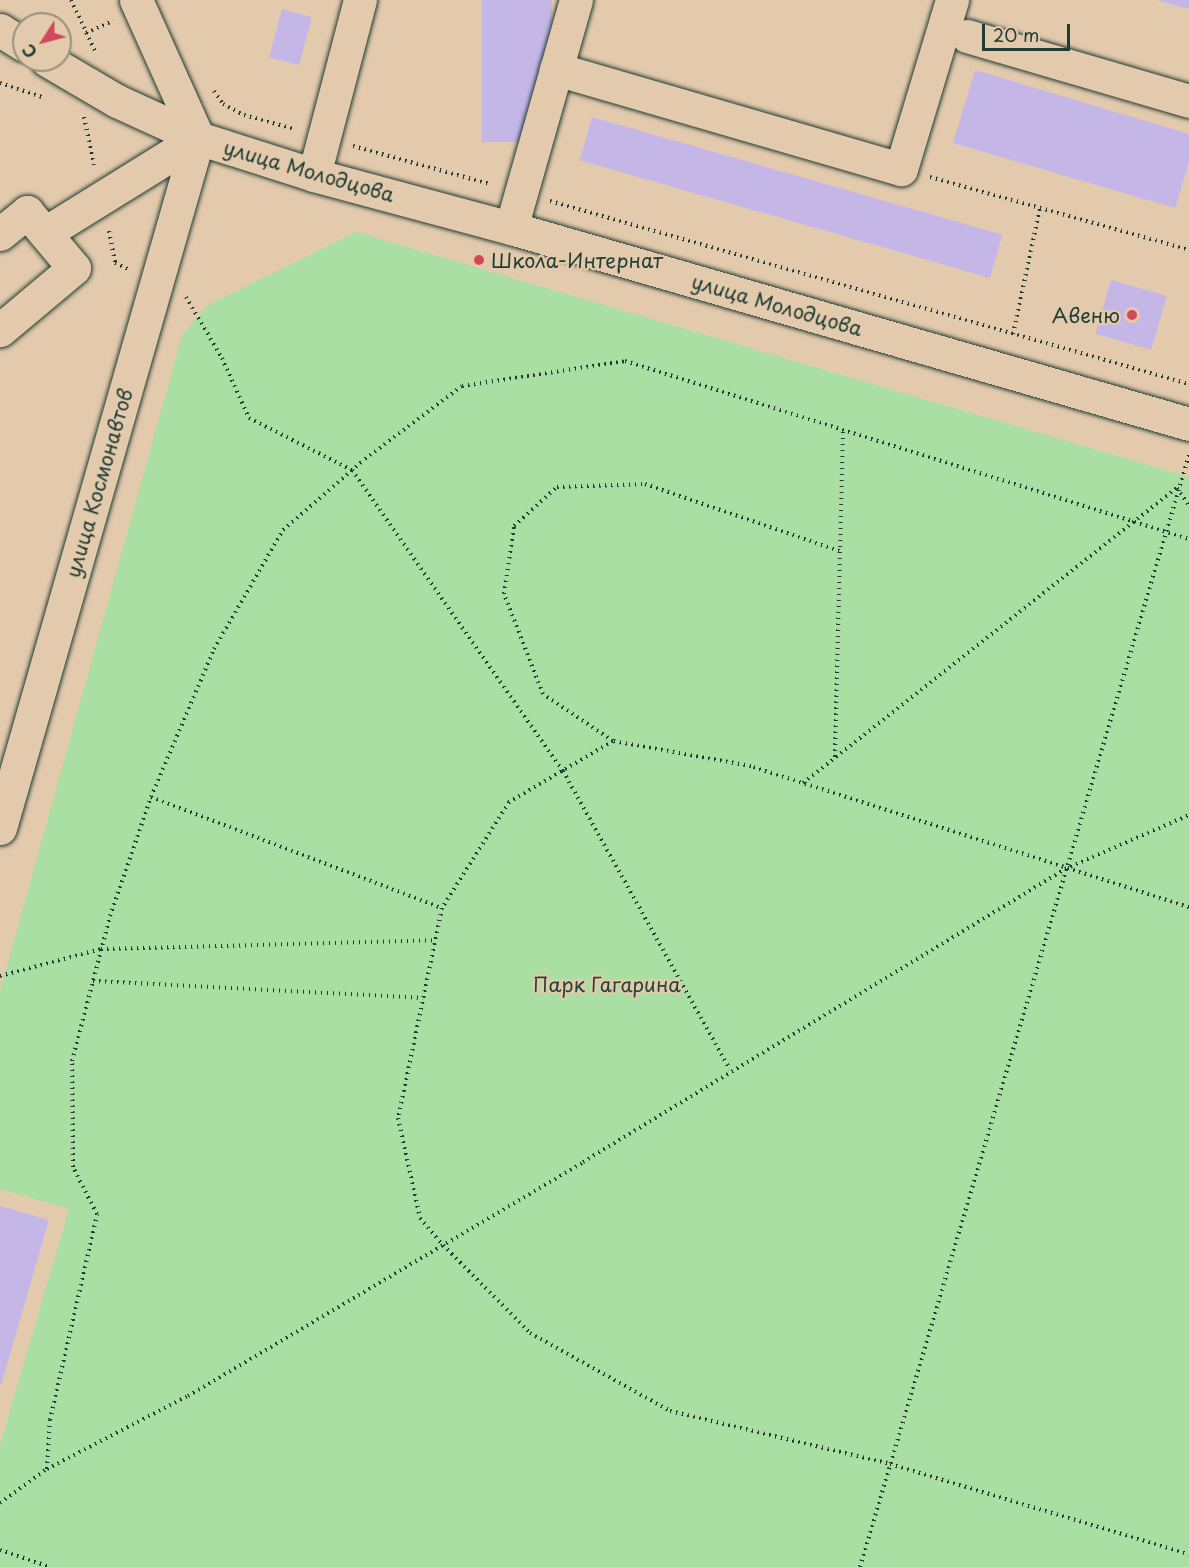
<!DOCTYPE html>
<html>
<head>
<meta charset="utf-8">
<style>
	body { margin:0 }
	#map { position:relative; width:1189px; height:1567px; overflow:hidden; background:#e4caac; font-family:"Playpen Sans",sans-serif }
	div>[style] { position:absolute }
	.green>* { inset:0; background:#a9dfa2 }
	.building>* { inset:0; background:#c4b7e8; transform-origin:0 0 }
	.path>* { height:4px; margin-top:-2px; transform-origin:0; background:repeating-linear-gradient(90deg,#1f3d34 0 1.5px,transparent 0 6px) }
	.roads { filter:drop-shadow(0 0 2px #1f3d34) drop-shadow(0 0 2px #1f3d34) }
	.minor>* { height:33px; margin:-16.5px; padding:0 16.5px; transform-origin:16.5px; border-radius:16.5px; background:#e4caac }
	.dots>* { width:16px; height:16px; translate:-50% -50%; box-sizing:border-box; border:3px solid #e4caac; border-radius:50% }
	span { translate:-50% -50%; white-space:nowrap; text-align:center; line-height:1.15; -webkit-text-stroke:4.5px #e4caac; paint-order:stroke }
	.street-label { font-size:20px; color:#1f3d34 }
	.poi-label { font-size:20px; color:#1f3d34 }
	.left { translate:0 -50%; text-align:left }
	.right { translate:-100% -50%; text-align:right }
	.park-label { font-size:20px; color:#26453a }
	.north { position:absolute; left:12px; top:12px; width:60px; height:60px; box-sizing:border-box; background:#e4caac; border:2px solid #95927c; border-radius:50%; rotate:234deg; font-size:16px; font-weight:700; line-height:24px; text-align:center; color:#1f3d34 }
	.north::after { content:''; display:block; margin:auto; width:21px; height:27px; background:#d1495b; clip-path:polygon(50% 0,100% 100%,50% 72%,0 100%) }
	.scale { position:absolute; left:982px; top:24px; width:88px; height:27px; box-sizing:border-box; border:3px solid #1f3d34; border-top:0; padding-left:8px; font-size:18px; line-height:21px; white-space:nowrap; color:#1f3d34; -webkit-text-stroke:4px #e4caac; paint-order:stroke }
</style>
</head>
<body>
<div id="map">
	<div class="green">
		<div style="clip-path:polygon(356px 232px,1189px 477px,1189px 1567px,0 1567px,0 1445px,69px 1209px,0 1189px,0 991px,182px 335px,208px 305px)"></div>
	</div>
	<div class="building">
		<div style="left:482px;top:0;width:70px;height:142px"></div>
		<div style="clip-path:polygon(1159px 0,1189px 0,1189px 9px,1159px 1px)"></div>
		<div style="left:282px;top:9px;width:31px;height:50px;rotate:15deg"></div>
		<div style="clip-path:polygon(975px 70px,1189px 134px,1189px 162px,1175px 208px,953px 143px)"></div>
		<div style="left:592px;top:117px;width:427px;height:45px;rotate:16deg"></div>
		<div style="left:1111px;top:280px;width:58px;height:56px;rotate:16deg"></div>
		<div style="clip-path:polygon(0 1206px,49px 1220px,1px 1385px,0 1384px)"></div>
	</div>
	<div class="path">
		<div style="left:71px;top:0;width:56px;rotate:64.8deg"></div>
		<div style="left:86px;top:33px;width:30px;rotate:-24deg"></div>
		<div style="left:0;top:83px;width:47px;rotate:18.4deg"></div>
		<div style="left:214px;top:91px;width:16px;rotate:55deg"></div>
		<div style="left:223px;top:104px;width:24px;rotate:28deg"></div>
		<div style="left:244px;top:115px;width:52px;rotate:15.6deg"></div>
		<div style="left:84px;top:117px;width:49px;rotate:78.2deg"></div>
		<div style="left:353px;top:146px;width:142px;rotate:15.5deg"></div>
		<div style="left:930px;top:177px;width:269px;rotate:15.7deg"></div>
		<div style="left:550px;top:201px;width:665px;rotate:15.98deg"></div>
		<div style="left:109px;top:231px;width:33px;rotate:79deg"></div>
		<div style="left:115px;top:263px;width:14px;rotate:25deg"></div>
		<div style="left:186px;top:297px;width:71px;rotate:59.5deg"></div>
		<div style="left:222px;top:358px;width:66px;rotate:65.8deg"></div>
		<div style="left:249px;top:418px;width:115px;rotate:26.8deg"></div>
		<div style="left:352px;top:470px;width:368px;rotate:55deg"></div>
		<div style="left:563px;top:771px;width:342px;rotate:60.8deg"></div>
		<div style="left:1013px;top:334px;width:129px;rotate:-77.9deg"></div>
		<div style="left:613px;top:741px;width:84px;rotate:-146.1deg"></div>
		<div style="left:543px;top:694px;width:107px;rotate:-111.3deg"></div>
		<div style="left:504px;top:594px;width:69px;rotate:-81.6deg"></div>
		<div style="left:514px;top:526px;width:58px;rotate:-42.2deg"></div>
		<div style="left:557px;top:487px;width:88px;rotate:-2deg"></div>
		<div style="left:645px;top:484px;width:206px;rotate:19deg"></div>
		<div style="left:835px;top:757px;width:328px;rotate:-88.6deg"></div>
		<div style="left:803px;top:783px;width:476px;rotate:-38.3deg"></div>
		<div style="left:1177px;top:488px;width:22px;rotate:56deg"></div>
		<div style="left:151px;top:797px;width:311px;rotate:20.9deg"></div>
		<div style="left:1189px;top:907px;width:460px;rotate:-162.2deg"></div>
		<div style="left:751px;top:766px;width:140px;rotate:-169.7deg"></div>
		<div style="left:613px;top:741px;width:121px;rotate:149.6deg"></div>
		<div style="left:509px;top:802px;width:125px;rotate:122.3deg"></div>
		<div style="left:442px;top:908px;width:215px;rotate:101.8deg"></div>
		<div style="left:398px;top:1118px;width:102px;rotate:77.6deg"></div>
		<div style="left:420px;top:1218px;width:35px;rotate:50deg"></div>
		<div style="left:443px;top:1245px;width:124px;rotate:45.3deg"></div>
		<div style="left:530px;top:1333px;width:160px;rotate:29.1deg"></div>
		<div style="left:670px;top:1411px;width:226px;rotate:13.5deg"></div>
		<div style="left:890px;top:1464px;width:312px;rotate:16.8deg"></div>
		<div style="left:0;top:976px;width:105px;rotate:-15deg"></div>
		<div style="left:101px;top:949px;width:335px;rotate:-1.5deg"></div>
		<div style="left:93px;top:981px;width:330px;rotate:2.9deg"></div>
		<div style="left:47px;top:1469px;width:49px;rotate:-86.5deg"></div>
		<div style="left:50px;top:1420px;width:211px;rotate:-77.1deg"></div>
		<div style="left:97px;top:1214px;width:53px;rotate:-117.1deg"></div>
		<div style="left:73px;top:1167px;width:106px;rotate:-90.5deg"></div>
		<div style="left:72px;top:1061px;width:150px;rotate:-75.3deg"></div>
		<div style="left:110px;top:916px;width:126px;rotate:-71deg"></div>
		<div style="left:151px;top:797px;width:161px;rotate:-66.9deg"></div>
		<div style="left:214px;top:649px;width:138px;rotate:-59.9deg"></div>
		<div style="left:283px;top:530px;width:108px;rotate:-40.9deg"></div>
		<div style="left:365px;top:459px;width:121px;rotate:-37deg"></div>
		<div style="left:462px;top:386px;width:165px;rotate:-8.7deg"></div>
		<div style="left:625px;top:361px;width:591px;rotate:17.52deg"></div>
		<div style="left:0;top:1503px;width:58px;rotate:-35.9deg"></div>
		<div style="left:47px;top:1469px;width:159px;rotate:-27.4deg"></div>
		<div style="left:188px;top:1396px;width:459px;rotate:-30.6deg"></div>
		<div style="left:583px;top:1162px;width:564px;rotate:-31.29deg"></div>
		<div style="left:1065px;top:869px;width:135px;rotate:-23.5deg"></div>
		<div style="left:0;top:1550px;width:53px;rotate:18.8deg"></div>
		<div style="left:860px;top:1567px;width:1160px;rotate:-73.52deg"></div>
	</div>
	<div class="roads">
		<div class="minor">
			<div style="left:136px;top:0;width:151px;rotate:65.8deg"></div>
			<div style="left:0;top:30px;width:28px;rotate:32deg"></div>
			<div style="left:967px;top:36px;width:231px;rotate:16.3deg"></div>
			<div style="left:47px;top:60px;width:81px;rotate:30.4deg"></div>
			<div style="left:117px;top:101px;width:89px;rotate:24.6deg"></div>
			<div style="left:198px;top:138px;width:122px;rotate:17.7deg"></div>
			<div style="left:314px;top:175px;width:204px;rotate:15.1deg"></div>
			<div style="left:511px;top:228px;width:706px;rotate:16.12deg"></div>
			<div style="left:556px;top:69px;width:359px;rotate:16.2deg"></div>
			<div style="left:901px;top:169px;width:177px;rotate:-73.2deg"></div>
			<div style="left:314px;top:175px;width:181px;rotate:-75.3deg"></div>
			<div style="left:511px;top:228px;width:237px;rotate:-74.1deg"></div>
			<div style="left:45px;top:233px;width:180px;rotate:-31.8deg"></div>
			<div style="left:0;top:234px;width:35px;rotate:-39deg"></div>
			<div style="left:27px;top:212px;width:73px;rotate:50deg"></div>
			<div style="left:74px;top:268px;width:97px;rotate:140deg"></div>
			<div style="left:0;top:828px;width:718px;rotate:-73.99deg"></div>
		</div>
	</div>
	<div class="dots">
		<div style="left:479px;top:260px;background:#d1495b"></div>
		<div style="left:1132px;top:315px;background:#d1495b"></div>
	</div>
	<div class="street-label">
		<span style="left:309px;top:171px;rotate:16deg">улица Молодцова</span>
		<span style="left:777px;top:305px;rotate:16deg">улица Молодцова</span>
		<span style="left:99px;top:483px;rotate:-74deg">улица Космонавтов</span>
	</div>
	<div class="poi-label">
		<span class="left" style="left:491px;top:260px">Школа-Интернат</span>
		<span class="right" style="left:1120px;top:315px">Авеню</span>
	</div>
	<div class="park-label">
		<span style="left:607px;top:984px">Парк Гагарина</span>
	</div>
	<div class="north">С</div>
	<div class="scale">20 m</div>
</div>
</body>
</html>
